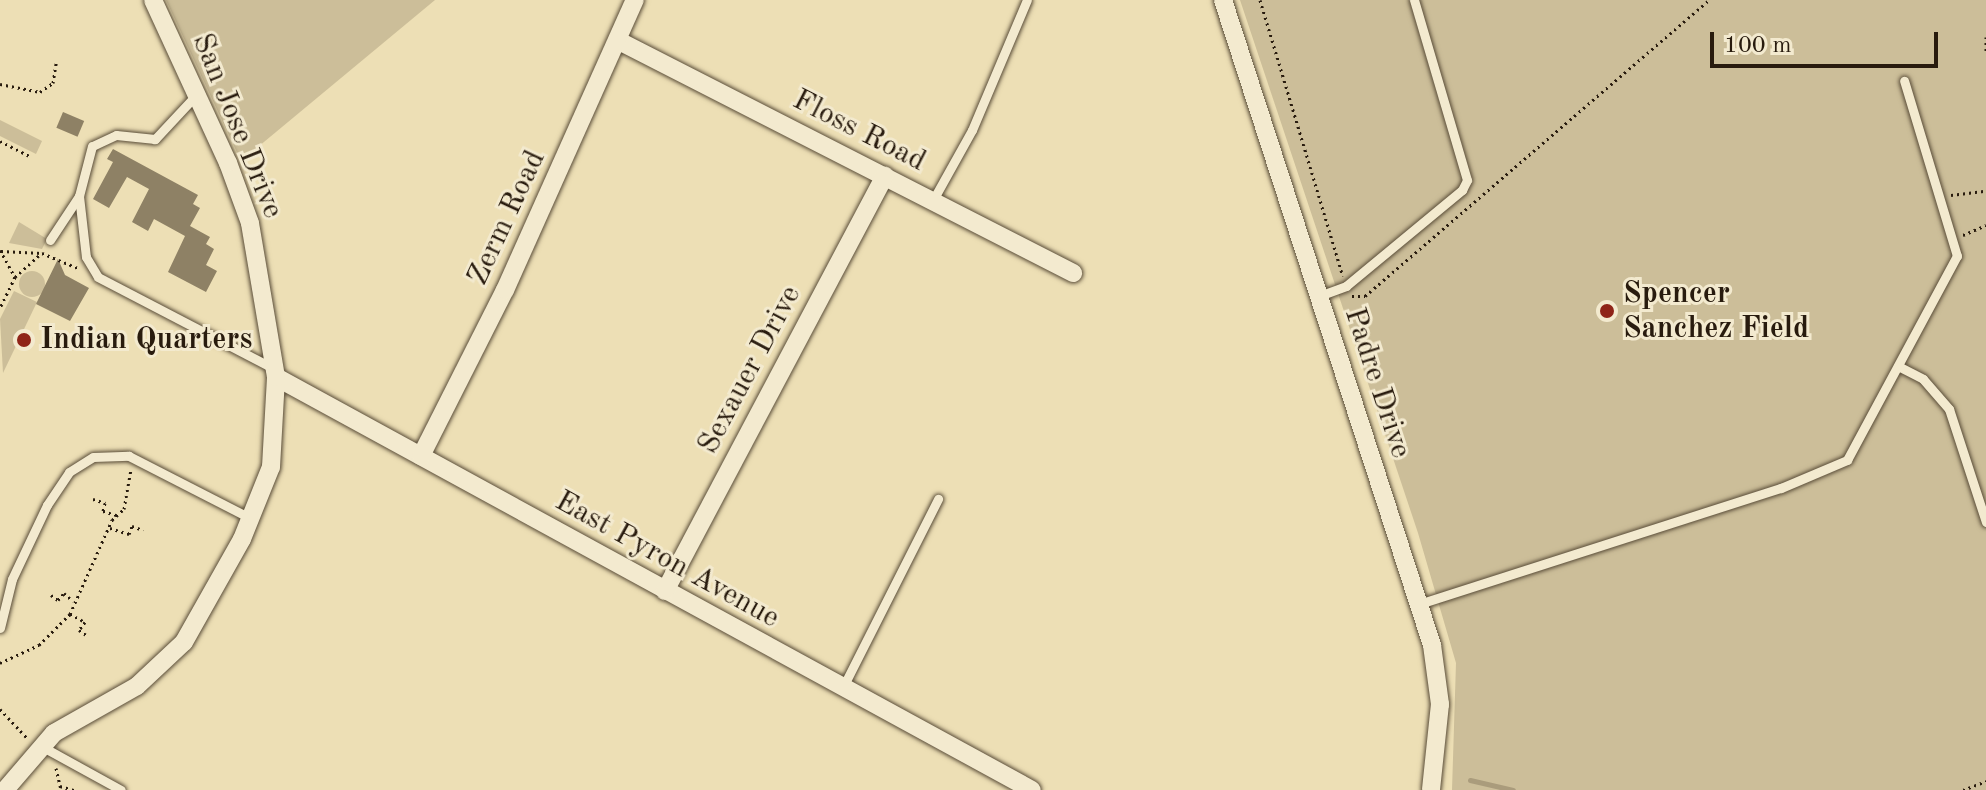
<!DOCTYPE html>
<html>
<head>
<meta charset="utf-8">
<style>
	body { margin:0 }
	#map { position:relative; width:1986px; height:790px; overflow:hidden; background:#eddfb5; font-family:"Old Standard TT",serif }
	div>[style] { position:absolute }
	.green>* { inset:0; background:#ccbe99 }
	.round { border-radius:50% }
	.stream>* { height:5px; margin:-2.5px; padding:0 2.5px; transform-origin:2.5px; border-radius:2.5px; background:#aa9c7c }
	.building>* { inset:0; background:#8e8165; transform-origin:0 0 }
	.path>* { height:3px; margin-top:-1.5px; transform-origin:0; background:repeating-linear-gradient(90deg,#281b0e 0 2px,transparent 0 6px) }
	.roads { filter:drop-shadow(0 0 2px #594c38) drop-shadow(0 0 2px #594c38) }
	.lane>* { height:9px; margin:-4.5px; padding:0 4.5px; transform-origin:4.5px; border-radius:4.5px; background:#f3eacf }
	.street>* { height:18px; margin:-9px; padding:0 9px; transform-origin:9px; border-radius:9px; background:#f3eacf }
	.dots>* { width:22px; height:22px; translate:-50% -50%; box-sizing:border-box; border:4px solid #f3eacf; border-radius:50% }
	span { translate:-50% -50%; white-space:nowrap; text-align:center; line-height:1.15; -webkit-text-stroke:6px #f3eacf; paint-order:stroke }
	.street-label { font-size:30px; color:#281b0e }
	.poi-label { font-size:30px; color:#281b0e; font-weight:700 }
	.left { translate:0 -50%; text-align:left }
	.scale { position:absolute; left:1710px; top:32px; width:228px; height:36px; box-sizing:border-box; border:4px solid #281b0e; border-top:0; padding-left:10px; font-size:24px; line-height:28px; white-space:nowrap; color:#281b0e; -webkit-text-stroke:6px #f3eacf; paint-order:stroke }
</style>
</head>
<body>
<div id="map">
	<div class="green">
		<div style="clip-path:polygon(166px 0,435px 0,241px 161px)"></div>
		<div style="clip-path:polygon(1240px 0,1986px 0,1986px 790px,1452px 790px,1456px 663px,1418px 533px)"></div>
		<div style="clip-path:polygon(0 120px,42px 141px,36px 154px,0 136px)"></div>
		<div style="clip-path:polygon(19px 222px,47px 239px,42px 249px,9px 243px)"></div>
		<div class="round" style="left:19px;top:271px;width:26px;height:26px"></div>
		<div style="clip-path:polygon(14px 291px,37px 302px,3px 373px,0 319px)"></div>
	</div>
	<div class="stream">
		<div style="left:1470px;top:780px;width:44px;rotate:13.1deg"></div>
	</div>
	<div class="building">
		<div style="left:63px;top:112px;width:23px;height:17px;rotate:23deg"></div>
		<div style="clip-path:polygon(113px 149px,198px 195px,193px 204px,200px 208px,190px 226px,210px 237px,206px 244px,214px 249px,206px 265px,217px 271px,206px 292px,168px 272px,185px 236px,154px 219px,148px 231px,132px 222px,149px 189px,127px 177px,109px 208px,93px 199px,113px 162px,107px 159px)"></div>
		<div style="clip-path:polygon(58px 259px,65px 275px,89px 288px,70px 321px,36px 304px)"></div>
	</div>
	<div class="path">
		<div style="left:1260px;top:0;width:288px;rotate:73.3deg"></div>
		<div style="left:1986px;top:37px;width:16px;rotate:90deg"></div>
		<div style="left:0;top:84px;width:41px;rotate:11.3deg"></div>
		<div style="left:40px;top:92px;width:16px;rotate:-35deg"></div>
		<div style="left:53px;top:83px;width:20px;rotate:-81deg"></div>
		<div style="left:0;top:141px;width:34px;rotate:27deg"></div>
		<div style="left:1951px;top:195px;width:35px;rotate:-7deg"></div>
		<div style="left:1963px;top:235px;width:25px;rotate:-23deg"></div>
		<div style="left:0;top:250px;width:31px;rotate:61deg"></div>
		<div style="left:15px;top:277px;width:34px;rotate:116deg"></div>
		<div style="left:1px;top:251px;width:41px;rotate:2.8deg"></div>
		<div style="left:42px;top:253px;width:41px;rotate:22.8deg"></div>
		<div style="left:15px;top:277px;width:36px;rotate:-42deg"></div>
		<div style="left:1352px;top:296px;width:13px"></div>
		<div style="left:1365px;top:296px;width:454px;rotate:-40.7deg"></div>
		<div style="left:93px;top:499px;width:13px;rotate:18deg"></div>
		<div style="left:105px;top:503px;width:8px;rotate:104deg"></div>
		<div style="left:103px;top:511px;width:14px;rotate:17deg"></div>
		<div style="left:110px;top:528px;width:20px;rotate:18deg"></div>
		<div style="left:129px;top:534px;width:9px;rotate:-69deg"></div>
		<div style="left:132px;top:526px;width:12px;rotate:20deg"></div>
		<div style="left:51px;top:595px;width:9px;rotate:36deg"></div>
		<div style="left:58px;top:600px;width:9px;rotate:-49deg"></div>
		<div style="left:64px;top:593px;width:12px;rotate:42deg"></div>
		<div style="left:70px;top:614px;width:103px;rotate:-65.9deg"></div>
		<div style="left:112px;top:520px;width:16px;rotate:-43deg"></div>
		<div style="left:124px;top:509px;width:39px;rotate:-80deg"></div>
		<div style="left:0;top:663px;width:43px;rotate:-24.8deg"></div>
		<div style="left:39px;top:645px;width:44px;rotate:-45deg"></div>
		<div style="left:70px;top:614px;width:17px;rotate:28deg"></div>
		<div style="left:85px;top:622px;width:10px;rotate:127deg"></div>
		<div style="left:79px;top:630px;width:11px;rotate:34deg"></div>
		<div style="left:0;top:709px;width:40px;rotate:47deg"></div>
		<div style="left:56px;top:768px;width:23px;rotate:77deg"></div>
		<div style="left:60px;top:786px;width:15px;rotate:16deg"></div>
		<div style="left:1963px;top:790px;width:25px;rotate:-21deg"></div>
	</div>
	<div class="roads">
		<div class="lane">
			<div style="left:197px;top:94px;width:62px;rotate:133deg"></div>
			<div style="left:155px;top:139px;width:39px;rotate:-174deg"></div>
			<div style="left:116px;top:135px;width:26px;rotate:155deg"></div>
			<div style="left:92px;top:146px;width:52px;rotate:104.6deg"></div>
			<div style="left:79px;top:196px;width:61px;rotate:83.5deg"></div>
			<div style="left:86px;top:257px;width:23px;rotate:59deg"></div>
			<div style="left:98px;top:277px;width:199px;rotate:27.5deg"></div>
			<div style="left:933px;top:200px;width:80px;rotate:-60.9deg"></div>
			<div style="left:972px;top:130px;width:141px;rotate:-67.1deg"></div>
			<div style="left:50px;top:240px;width:53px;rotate:-56.6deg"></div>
			<div style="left:1319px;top:296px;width:29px;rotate:-20deg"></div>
			<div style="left:1346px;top:286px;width:151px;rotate:-39.6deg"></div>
			<div style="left:1462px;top:190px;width:11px;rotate:-63deg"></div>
			<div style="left:1467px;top:180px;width:188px;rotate:-106.4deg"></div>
			<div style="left:1898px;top:366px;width:28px;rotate:27deg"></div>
			<div style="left:1923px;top:379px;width:40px;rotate:49deg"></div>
			<div style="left:1949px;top:409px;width:119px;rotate:71.9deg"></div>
			<div style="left:1419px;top:604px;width:380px;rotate:-17.8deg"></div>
			<div style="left:1781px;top:488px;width:72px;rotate:-23deg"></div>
			<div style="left:1847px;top:460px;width:232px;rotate:-61.7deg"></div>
			<div style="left:1957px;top:256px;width:183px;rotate:-106.8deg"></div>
			<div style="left:0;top:628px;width:50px;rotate:-76.2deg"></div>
			<div style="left:12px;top:579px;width:82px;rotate:-64.7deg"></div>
			<div style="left:47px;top:505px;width:40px;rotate:-56deg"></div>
			<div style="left:69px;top:472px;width:28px;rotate:-32deg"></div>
			<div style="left:93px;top:457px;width:36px;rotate:-2deg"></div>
			<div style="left:129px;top:456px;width:138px;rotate:27.1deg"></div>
			<div style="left:843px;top:687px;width:211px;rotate:-63.2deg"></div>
			<div style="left:41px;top:746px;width:91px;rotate:28.8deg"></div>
		</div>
		<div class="street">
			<div style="left:1223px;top:0;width:678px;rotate:72.05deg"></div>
			<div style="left:1432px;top:645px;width:60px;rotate:82.3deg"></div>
			<div style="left:1440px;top:704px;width:86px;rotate:96deg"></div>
			<div style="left:619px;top:41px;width:510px;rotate:27.07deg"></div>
			<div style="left:276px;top:377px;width:861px;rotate:28.65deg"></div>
			<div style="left:421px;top:456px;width:186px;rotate:-63.2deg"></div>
			<div style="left:505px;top:290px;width:318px;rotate:-65.9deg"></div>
			<div style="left:665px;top:591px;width:470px;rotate:-62.1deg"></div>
			<div style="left:5px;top:790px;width:75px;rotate:-49.3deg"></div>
			<div style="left:54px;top:733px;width:95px;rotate:-29.5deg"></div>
			<div style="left:137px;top:686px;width:64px;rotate:-43.1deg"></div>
			<div style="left:184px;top:642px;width:118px;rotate:-60.6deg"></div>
			<div style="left:242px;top:539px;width:78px;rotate:-68.1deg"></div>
			<div style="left:271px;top:467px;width:90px;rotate:-86.8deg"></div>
			<div style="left:276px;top:377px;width:156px;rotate:-99.6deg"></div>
			<div style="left:250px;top:223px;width:64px;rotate:-110.1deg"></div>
			<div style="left:228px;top:163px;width:179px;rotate:-114.7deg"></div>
		</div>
	</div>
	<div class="dots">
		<div style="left:1607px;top:311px;background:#8f2418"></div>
		<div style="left:24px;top:340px;background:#8f2418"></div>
	</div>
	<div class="street-label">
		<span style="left:237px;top:126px;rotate:68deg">San Jose Drive</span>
		<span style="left:859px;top:131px;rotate:27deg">Floss Road</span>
		<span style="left:507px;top:218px;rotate:-65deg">Zerm Road</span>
		<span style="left:750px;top:370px;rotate:-62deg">Sexauer Drive</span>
		<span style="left:1377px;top:383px;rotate:72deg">Padre Drive</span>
		<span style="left:667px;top:560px;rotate:29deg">East Pyron Avenue</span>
	</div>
	<div class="poi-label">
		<span class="left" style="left:1623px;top:311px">Spencer<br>Sanchez Field</span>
		<span class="left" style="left:40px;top:340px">Indian Quarters</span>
	</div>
	<div class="scale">100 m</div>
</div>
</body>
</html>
